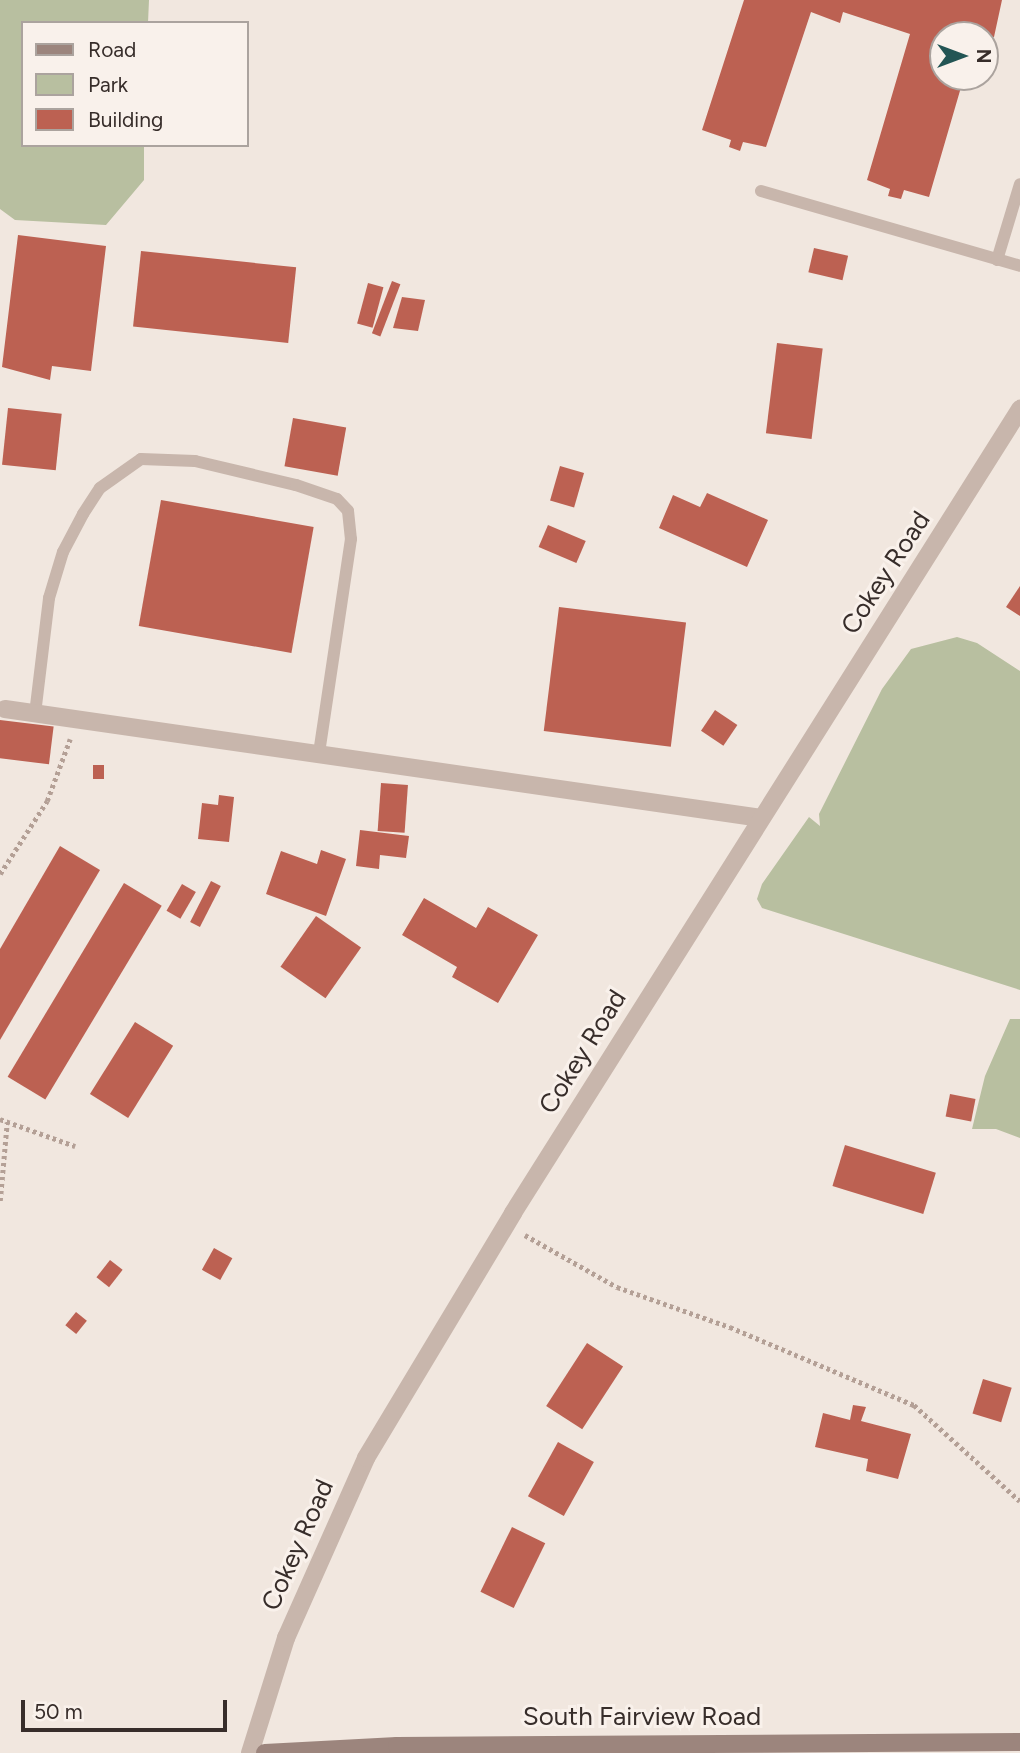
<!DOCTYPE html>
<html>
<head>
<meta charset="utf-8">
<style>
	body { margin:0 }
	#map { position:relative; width:1020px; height:1753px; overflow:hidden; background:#f1e7df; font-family:Figtree,sans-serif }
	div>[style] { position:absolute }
	.green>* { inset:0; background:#b8bfa0 }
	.building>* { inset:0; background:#bc6152; transform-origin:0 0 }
	.path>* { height:4.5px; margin-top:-2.25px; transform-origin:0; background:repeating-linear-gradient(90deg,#b4a096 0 3.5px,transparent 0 7px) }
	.service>* { height:12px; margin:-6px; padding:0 6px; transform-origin:6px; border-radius:6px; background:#c8b6ac }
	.minor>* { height:18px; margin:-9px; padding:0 9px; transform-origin:9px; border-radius:9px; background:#c8b6ac }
	.tertiary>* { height:18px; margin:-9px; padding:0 9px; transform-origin:9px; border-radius:9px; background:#c8b6ac }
	.secondary>* { height:18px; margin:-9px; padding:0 9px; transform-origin:9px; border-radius:9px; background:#9c857d }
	span { translate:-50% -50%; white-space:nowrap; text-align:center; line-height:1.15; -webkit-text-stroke:6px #f9f1eb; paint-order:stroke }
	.street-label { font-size:26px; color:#372d2a }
	.legend { position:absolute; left:21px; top:21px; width:228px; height:126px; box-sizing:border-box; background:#f9f1eb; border:2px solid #aba39e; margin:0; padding:9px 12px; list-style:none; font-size:21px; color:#372d2a }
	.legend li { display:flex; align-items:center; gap:14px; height:35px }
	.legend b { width:35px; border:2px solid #aba39e }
	.north { position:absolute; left:929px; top:21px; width:70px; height:70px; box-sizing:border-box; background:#f9f1eb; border:2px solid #aba39e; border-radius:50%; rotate:90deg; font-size:19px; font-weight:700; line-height:28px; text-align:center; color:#372d2a }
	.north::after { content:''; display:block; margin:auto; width:24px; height:32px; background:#235554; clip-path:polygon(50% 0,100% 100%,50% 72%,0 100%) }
	.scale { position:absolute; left:21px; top:1700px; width:206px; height:32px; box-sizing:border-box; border:4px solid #372d2a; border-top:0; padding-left:9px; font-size:21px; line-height:24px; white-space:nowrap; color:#372d2a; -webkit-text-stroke:5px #f9f1eb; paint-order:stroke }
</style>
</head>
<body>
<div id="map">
	<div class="green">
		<div style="clip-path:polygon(0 0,149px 0,148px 23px,23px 23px,23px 145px,144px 145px,144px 180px,106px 225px,15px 220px,0 209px)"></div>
		<div style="clip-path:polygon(957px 637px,977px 643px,1020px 671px,1020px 990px,762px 908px,757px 899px,762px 884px,809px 817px,820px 826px,819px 814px,882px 689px,911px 649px)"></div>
		<div style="clip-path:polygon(1010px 1019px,1020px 1019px,1020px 1138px,996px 1129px,972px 1129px,985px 1076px)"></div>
	</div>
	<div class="building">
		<div style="clip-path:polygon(744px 0,1002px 0,994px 37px,943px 35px,943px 77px,964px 77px,929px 197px,904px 190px,901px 199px,888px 196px,890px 189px,867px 180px,910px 34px,843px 12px,840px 23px,811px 12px,766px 147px,743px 142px,740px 151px,729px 147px,731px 140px,702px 130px)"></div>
		<div style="clip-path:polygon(18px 235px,106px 246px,91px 371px,52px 366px,50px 380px,2px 367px)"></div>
		<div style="left:814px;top:248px;width:35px;height:25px;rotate:13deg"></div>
		<div style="left:141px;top:251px;width:156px;height:76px;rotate:6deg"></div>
		<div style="left:392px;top:281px;width:9px;height:56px;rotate:21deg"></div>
		<div style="left:368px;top:283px;width:16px;height:42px;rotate:15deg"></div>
		<div style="clip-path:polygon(402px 297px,425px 300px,418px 331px,393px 328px)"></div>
		<div style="left:777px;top:343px;width:46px;height:91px;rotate:7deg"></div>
		<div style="left:8px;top:408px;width:54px;height:57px;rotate:6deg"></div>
		<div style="left:293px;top:418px;width:54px;height:49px;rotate:10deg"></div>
		<div style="left:560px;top:466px;width:25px;height:36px;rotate:16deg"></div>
		<div style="clip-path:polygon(707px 493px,768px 520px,747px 567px,659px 528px,673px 495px,700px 507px)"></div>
		<div style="left:161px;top:500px;width:155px;height:128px;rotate:10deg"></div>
		<div style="left:548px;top:525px;width:41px;height:24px;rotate:23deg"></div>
		<div style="clip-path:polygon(1020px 586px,1020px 616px,1006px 607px)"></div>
		<div style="left:559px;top:607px;width:128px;height:125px;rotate:7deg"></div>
		<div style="left:715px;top:710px;width:27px;height:25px;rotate:34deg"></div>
		<div style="left:0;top:720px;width:54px;height:38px;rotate:7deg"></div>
		<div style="left:93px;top:765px;width:11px;height:14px"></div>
		<div style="left:381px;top:783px;width:27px;height:48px;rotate:4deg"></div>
		<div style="clip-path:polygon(219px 795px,234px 797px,229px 842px,198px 839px,202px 803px,218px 805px)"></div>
		<div style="clip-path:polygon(360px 830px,409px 836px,406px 858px,380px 855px,379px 869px,356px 866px)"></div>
		<div style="clip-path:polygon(60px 846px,100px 870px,0 1040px,0 949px)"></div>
		<div style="clip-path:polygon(321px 850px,346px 859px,326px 916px,266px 894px,281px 851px,317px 864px)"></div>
		<div style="left:211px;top:881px;width:11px;height:46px;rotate:27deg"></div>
		<div style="left:124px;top:883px;width:44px;height:226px;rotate:31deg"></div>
		<div style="left:182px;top:884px;width:16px;height:31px;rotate:30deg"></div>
		<div style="clip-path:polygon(424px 898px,476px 928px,488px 907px,538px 935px,498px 1003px,452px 977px,457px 967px,402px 935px)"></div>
		<div style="left:316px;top:916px;width:55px;height:62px;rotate:35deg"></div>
		<div style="left:135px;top:1022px;width:45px;height:85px;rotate:32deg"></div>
		<div style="left:950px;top:1094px;width:26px;height:23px;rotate:11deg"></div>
		<div style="left:845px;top:1145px;width:95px;height:43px;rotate:17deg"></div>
		<div style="left:214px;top:1248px;width:21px;height:25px;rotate:29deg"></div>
		<div style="left:110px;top:1260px;width:16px;height:22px;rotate:38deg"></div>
		<div style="left:76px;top:1312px;width:14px;height:17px;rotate:39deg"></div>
		<div style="left:587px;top:1343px;width:43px;height:75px;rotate:33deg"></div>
		<div style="left:983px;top:1379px;width:30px;height:36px;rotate:17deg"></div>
		<div style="clip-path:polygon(853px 1405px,866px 1407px,861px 1421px,911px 1434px,898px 1479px,866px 1471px,868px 1459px,815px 1447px,823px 1413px,850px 1420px)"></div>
		<div style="left:558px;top:1442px;width:41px;height:62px;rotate:29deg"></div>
		<div style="left:512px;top:1527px;width:37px;height:72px;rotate:26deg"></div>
	</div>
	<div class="path">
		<div style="left:0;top:874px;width:87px;rotate:-57.2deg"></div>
		<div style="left:47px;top:801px;width:66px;rotate:-69.6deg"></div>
		<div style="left:0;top:1119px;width:80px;rotate:19.8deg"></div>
		<div style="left:0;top:1201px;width:79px;rotate:-84.9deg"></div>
		<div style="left:525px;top:1235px;width:106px;rotate:29.5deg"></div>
		<div style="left:617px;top:1287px;width:120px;rotate:19.5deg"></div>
		<div style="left:730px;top:1327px;width:200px;rotate:23deg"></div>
		<div style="left:914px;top:1405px;width:143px;rotate:42.2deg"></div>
	</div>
	<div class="service">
		<div style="left:761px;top:191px;width:270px;rotate:16.1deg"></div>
		<div style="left:997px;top:260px;width:79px;rotate:-73.2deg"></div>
		<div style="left:35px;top:714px;width:117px;rotate:-83.1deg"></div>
		<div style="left:49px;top:598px;width:48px;rotate:-73.1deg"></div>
		<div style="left:63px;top:552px;width:43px;rotate:-62.2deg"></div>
		<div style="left:83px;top:514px;width:31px;rotate:-57deg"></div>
		<div style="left:100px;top:488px;width:50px;rotate:-35.3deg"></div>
		<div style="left:141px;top:459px;width:54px;rotate:2.1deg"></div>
		<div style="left:195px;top:461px;width:104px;rotate:13.4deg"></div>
		<div style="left:296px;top:485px;width:43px;rotate:18.9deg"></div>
		<div style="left:337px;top:499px;width:16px;rotate:47deg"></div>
		<div style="left:348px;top:511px;width:28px;rotate:84deg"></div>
		<div style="left:351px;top:539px;width:217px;rotate:98.5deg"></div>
	</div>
	<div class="minor">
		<div style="left:5px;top:709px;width:764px;rotate:8.2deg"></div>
	</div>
	<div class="tertiary">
		<div style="left:250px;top:1753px;width:121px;rotate:-72.6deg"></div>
		<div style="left:286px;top:1638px;width:197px;rotate:-66deg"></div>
		<div style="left:366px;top:1458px;width:286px;rotate:-59deg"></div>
		<div style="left:513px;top:1213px;width:951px;rotate:-57.76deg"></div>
	</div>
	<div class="secondary">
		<div style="left:265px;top:1753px;width:132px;rotate:-3deg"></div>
		<div style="left:397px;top:1746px;width:623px;rotate:-0.37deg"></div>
	</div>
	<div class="street-label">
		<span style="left:886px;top:573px;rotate:-57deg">Cokey Road</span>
		<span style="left:583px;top:1052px;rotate:-58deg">Cokey Road</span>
		<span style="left:298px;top:1545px;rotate:-66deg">Cokey Road</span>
		<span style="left:642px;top:1717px">South Fairview Road</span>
	</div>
	<ul class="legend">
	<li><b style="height:9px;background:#9c857d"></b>Road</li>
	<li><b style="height:19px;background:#b8bfa0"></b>Park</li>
	<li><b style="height:19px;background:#bc6152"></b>Building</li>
	</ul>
	<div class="north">N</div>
	<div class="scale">50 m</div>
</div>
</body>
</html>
